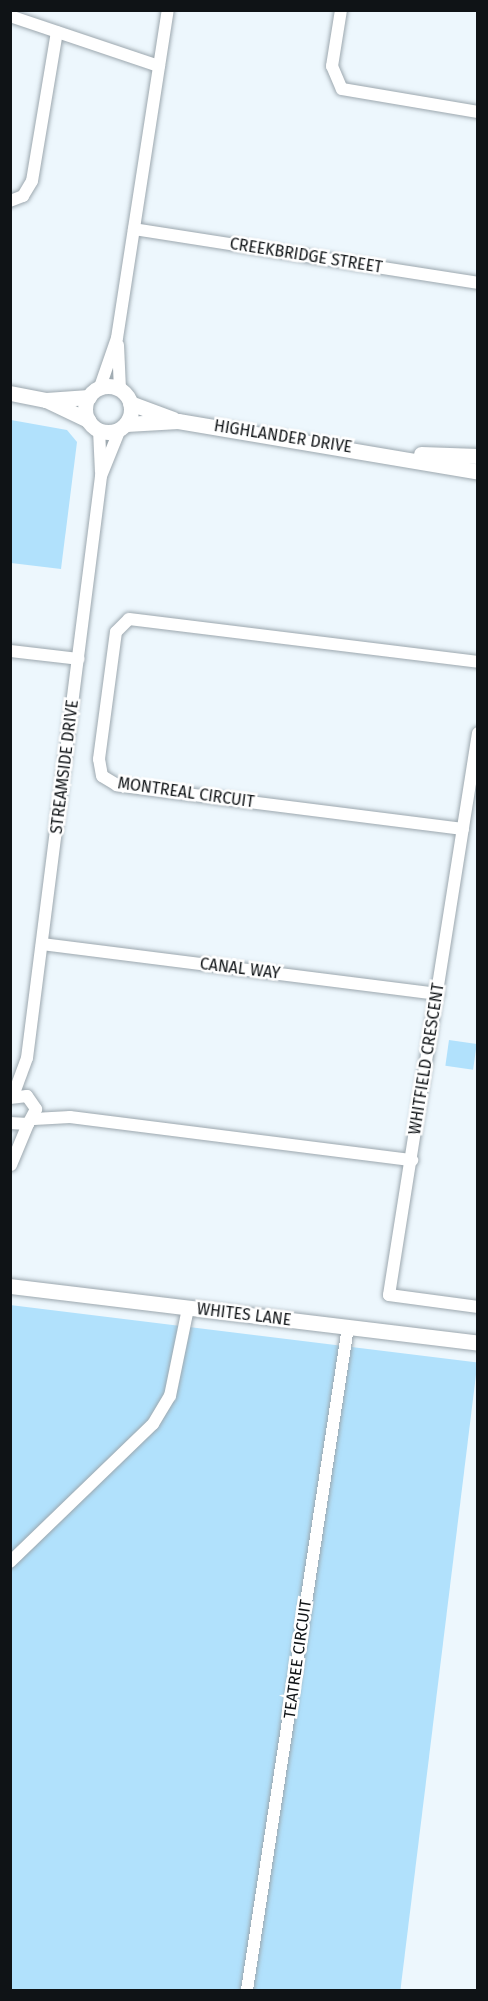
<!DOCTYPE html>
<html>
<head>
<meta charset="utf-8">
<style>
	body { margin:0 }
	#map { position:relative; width:488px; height:2001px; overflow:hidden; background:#edf7fd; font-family:"Fira Sans",sans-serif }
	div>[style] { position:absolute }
	.green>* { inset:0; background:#b1e1fc; transform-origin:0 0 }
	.roads { filter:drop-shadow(0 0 2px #9ca7ae) drop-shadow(0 0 2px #9ca7ae) }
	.minor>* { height:12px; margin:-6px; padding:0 6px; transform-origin:6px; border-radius:6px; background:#fff }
	.tertiary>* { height:15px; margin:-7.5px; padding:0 7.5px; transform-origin:7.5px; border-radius:7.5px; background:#fff }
	.tertiary>.ring { margin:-7.5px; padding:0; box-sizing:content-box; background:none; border:15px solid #fff; border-radius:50% }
	span { translate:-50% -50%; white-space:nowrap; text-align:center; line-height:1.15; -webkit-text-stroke:5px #fff; paint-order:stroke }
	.street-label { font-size:16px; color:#0f1316 }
	.frame { position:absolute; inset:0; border:12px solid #0f1316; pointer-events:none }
</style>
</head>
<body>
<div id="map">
	<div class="green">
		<div style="clip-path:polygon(11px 420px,67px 430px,77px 442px,61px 569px,11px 563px)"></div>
		<div style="left:449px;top:1040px;width:28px;height:26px;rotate:8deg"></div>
		<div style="left:10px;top:1305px;width:471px;height:685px;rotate:7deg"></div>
	</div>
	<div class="roads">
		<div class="minor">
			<div style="left:341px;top:10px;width:57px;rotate:99.1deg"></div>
			<div style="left:332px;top:66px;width:25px;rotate:67deg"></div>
			<div style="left:342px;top:89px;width:138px;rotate:9.6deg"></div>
			<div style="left:10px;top:16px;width:157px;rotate:18.6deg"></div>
			<div style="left:10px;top:201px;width:14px;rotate:-21deg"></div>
			<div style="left:23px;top:196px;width:17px;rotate:-59deg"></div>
			<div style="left:32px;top:181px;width:151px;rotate:-80.5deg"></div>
			<div style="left:134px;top:229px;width:348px;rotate:8.9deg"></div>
			<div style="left:118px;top:345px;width:44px;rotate:87.4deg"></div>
			<div style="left:100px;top:387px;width:52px;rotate:-70.9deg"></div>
			<div style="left:117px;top:338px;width:332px;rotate:-81.2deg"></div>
			<div style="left:99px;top:430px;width:42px;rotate:87.3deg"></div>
			<div style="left:10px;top:651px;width:69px;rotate:6.6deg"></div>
			<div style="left:478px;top:733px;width:569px;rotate:99deg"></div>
			<div style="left:389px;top:1295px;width:90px;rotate:7.7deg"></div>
			<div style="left:463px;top:829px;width:349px;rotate:-172.8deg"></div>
			<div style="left:117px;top:785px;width:17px;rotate:-149deg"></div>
			<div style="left:102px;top:776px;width:17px;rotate:-100deg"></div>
			<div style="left:99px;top:759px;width:128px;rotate:-82.4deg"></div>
			<div style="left:116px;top:632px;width:18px;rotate:-45deg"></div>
			<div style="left:129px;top:619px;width:352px;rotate:7deg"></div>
			<div style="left:42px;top:944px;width:399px;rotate:7.2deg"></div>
			<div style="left:13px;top:1096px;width:40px;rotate:-69.8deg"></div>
			<div style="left:27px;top:1058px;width:587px;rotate:-82.75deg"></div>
			<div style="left:101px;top:476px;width:51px;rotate:-68deg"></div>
			<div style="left:10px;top:1098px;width:17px;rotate:-7deg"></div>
			<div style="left:27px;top:1096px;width:16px;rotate:55deg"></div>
			<div style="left:36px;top:1109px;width:17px;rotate:118deg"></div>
			<div style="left:28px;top:1124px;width:18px;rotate:-177deg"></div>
			<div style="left:34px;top:1119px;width:36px;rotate:-3deg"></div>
			<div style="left:70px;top:1117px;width:345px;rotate:7.2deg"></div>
			<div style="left:11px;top:1165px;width:44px;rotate:-67.5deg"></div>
			<div style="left:10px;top:1562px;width:199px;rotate:-44deg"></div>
			<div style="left:153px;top:1424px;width:33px;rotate:-59deg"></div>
			<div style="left:170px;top:1396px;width:90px;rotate:-78.4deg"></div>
			<div style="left:247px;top:1990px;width:671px;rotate:-81.34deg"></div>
		</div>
		<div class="tertiary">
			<div class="ring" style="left:85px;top:386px;width:31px;height:31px"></div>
			<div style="left:10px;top:393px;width:37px;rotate:11deg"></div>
			<div style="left:46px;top:400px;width:47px;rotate:25.5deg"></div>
			<div style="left:46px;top:400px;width:43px;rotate:-4deg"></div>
			<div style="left:130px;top:403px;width:46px;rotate:20.4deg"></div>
			<div style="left:126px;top:424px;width:52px;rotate:-3.3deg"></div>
			<div style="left:178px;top:421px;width:304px;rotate:9.6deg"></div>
			<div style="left:421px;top:454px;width:57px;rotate:2deg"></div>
			<div style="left:10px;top:1286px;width:471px;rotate:6.9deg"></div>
		</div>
	</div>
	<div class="street-label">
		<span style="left:306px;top:256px;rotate:9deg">CREEKBRIDGE STREET</span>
		<span style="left:283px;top:437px;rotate:9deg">HIGHLANDER DRIVE</span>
		<span style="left:65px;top:767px;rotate:-83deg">STREAMSIDE DRIVE</span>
		<span style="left:186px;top:793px;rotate:8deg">MONTREAL CIRCUIT</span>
		<span style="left:240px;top:969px;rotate:7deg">CANAL WAY</span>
		<span style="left:427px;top:1059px;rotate:-81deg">WHITFIELD CRESCENT</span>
		<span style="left:244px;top:1315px;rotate:7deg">WHITES LANE</span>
		<span style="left:298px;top:1659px;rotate:-82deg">TEATREE CIRCUIT</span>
	</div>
	<div class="frame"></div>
</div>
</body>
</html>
